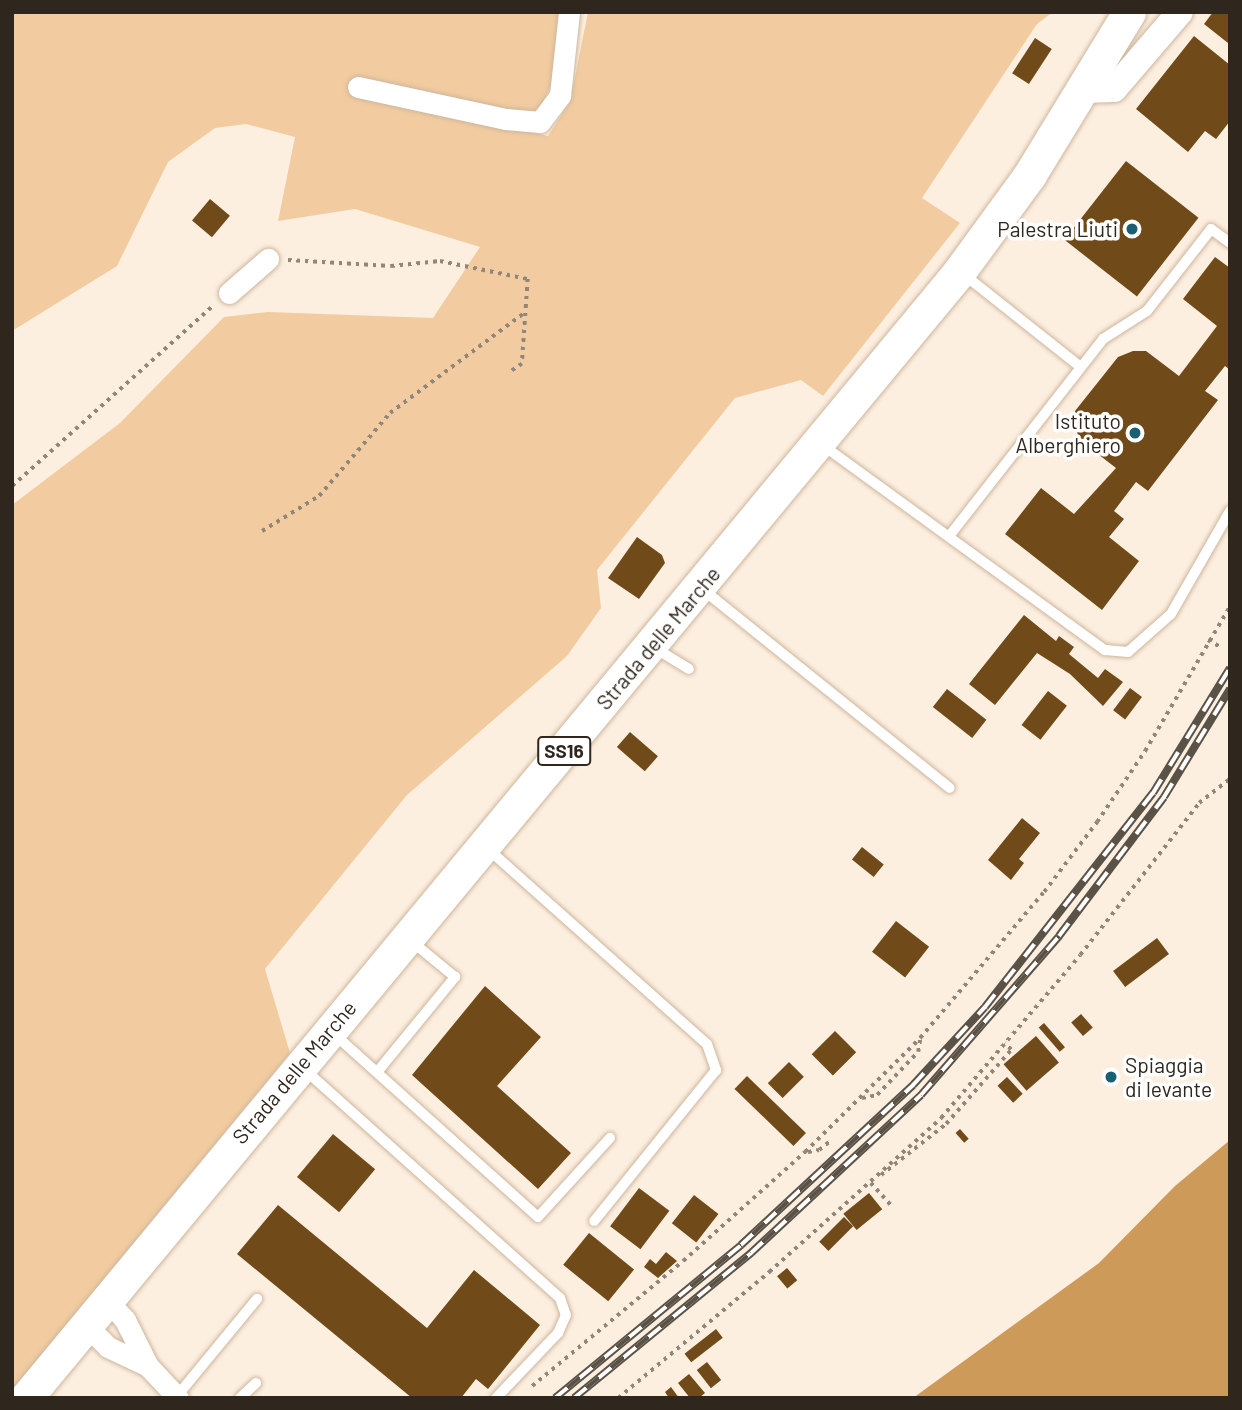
<!DOCTYPE html>
<html>
<head>
<meta charset="utf-8">
<style>
	body { margin:0 }
	#map { position:relative; width:1242px; height:1410px; overflow:hidden; background:#fdefe0; font-family:Barlow,sans-serif }
	div>[style] { position:absolute }
	.green>* { inset:0; background:#f2cca0 }
	.water>* { inset:0; background:#ce9a5a }
	.building>* { inset:0; background:#704b19; transform-origin:0 0 }
	.path>* { height:3.5px; margin-top:-1.75px; transform-origin:0; background:repeating-linear-gradient(90deg,#91867a 0 3.5px,transparent 0 8.5px) }
	.roads { filter:drop-shadow(0 0 2px #cdb69d) drop-shadow(0 0 2px #cdb69d) }
	.service>* { height:10px; margin:-5px; padding:0 5px; transform-origin:5px; border-radius:5px; background:#fff }
	.minor>* { height:21px; margin:-10.5px; padding:0 10.5px; transform-origin:10.5px; border-radius:10.5px; background:#fff }
	.tertiary>* { height:26px; margin:-13px; padding:0 13px; transform-origin:13px; border-radius:13px; background:#fff }
	.primary>* { height:33px; margin:-16.5px; padding:0 16.5px; transform-origin:16.5px; border-radius:16.5px; background:#fff }
	.rail>* { height:8px; margin-top:-4px; transform-origin:0; background:repeating-linear-gradient(90deg,#fff 0 16px,#5b5247 0 32px); box-sizing:border-box; border-block:2px solid #5b5247 }
	.dots>* { width:19px; height:19px; translate:-50% -50%; box-sizing:border-box; border:4px solid #fff; border-radius:50% }
	span { translate:-50% -50%; white-space:nowrap; text-align:center; line-height:1.15; -webkit-text-stroke:7px #fff; paint-order:stroke }
	.shield-label span { padding:2px 5px; background:#fff; border:2px solid; border-radius:5px; -webkit-text-stroke-width:0 }
	.shield-label { font-size:19px; color:#2f271d; font-weight:700 }
	.poi-label { font-size:21px; color:#2f271d }
	.right { translate:-100% -50%; text-align:right }
	.left { translate:0 -50%; text-align:left }
	.street-label { font-size:21px; color:#2f271d }
	.frame { position:absolute; inset:0; border:14px solid #2f271d; pointer-events:none }
</style>
</head>
<body>
<div id="map">
	<div class="green">
		<div style="clip-path:polygon(12px 12px,566px 12px,556px 75px,537px 114px,535px 133px,548px 136px,570px 102px,588px 12px,1053px 12px,1037px 24px,922px 198px,960px 223px,823px 396px,801px 380px,735px 398px,597px 570px,601px 608px,567px 656px,407px 795px,265px 969px,290px 1053px,12px 1391px,12px 505px,120px 423px,224px 317px,268px 312px,433px 318px,480px 247px,355px 209px,278px 221px,295px 137px,246px 124px,215px 128px,168px 162px,117px 266px,12px 331px)"></div>
	</div>
	<div class="water">
		<div style="clip-path:polygon(1230px 1140px,1230px 1398px,913px 1398px,1099px 1263px,1175px 1186px)"></div>
	</div>
	<div class="building">
		<div style="clip-path:polygon(1213px 12px,1230px 12px,1228px 43px,1204px 24px)"></div>
		<div style="clip-path:polygon(1194px 36px,1230px 65px,1230px 121px,1216px 139px,1205px 131px,1188px 152px,1136px 109px)"></div>
		<div style="left:1035px;top:38px;width:20px;height:42px;rotate:33deg"></div>
		<div style="left:1126px;top:161px;width:92px;height:100px;rotate:38deg"></div>
		<div style="left:210px;top:199px;width:26px;height:28px;rotate:40deg"></div>
		<div style="clip-path:polygon(1215px 257px,1230px 268px,1230px 370px,1225px 366px,1205px 391px,1218px 400px,1148px 491px,1136px 482px,1114px 511px,1124px 519px,1109px 537px,1139px 561px,1102px 610px,1005px 534px,1041px 488px,1074px 514px,1116px 468px,1081px 441px,1074px 426px,1075px 411px,1118px 357px,1133px 351px,1146px 351px,1179px 376px,1217px 326px,1183px 299px)"></div>
		<div style="clip-path:polygon(637px 537px,662px 555px,665px 563px,639px 599px,608px 578px)"></div>
		<div style="clip-path:polygon(1024px 615px,1056px 641px,1059px 636px,1074px 647px,1069px 654px,1098px 678px,1105px 669px,1123px 682px,1103px 706px,1070px 674px,1037px 653px,995px 705px,969px 684px)"></div>
		<div style="left:1130px;top:688px;width:15px;height:28px;rotate:37deg"></div>
		<div style="left:947px;top:689px;width:50px;height:23px;rotate:38deg"></div>
		<div style="left:1048px;top:691px;width:24px;height:43px;rotate:38deg"></div>
		<div style="left:630px;top:732px;width:37px;height:20px;rotate:41deg"></div>
		<div style="clip-path:polygon(1022px 818px,1040px 833px,1019px 859px,1024px 863px,1011px 880px,988px 860px)"></div>
		<div style="left:862px;top:847px;width:28px;height:16px;rotate:39deg"></div>
		<div style="left:896px;top:921px;width:42px;height:39px;rotate:38deg"></div>
		<div style="left:1157px;top:938px;width:20px;height:55px;rotate:53deg"></div>
		<div style="clip-path:polygon(485px 986px,541px 1037px,497px 1086px,571px 1153px,538px 1189px,412px 1075px)"></div>
		<div style="left:1081px;top:1014px;width:18px;height:13px;rotate:49deg"></div>
		<div style="left:1044px;top:1023px;width:32px;height:7px;rotate:49deg"></div>
		<div style="left:835px;top:1031px;width:30px;height:33px;rotate:45deg"></div>
		<div style="left:1036px;top:1036px;width:35px;height:43px;rotate:49deg"></div>
		<div style="left:789px;top:1062px;width:21px;height:30px;rotate:45deg"></div>
		<div style="left:747px;top:1076px;width:82px;height:18px;rotate:44deg"></div>
		<div style="left:1007px;top:1077px;width:23px;height:13px;rotate:47deg"></div>
		<div style="left:960px;top:1129px;width:13px;height:6px;rotate:48deg"></div>
		<div style="left:333px;top:1134px;width:55px;height:56px;rotate:40deg"></div>
		<div style="left:639px;top:1188px;width:38px;height:48px;rotate:37deg"></div>
		<div style="left:869px;top:1193px;width:21px;height:33px;rotate:51deg"></div>
		<div style="left:694px;top:1195px;width:31px;height:36px;rotate:38deg"></div>
		<div style="clip-path:polygon(278px 1205px,427px 1328px,474px 1270px,540px 1325px,488px 1389px,476px 1379px,461px 1398px,412px 1398px,237px 1254px)"></div>
		<div style="left:844px;top:1217px;width:13px;height:35px;rotate:45deg"></div>
		<div style="left:589px;top:1233px;width:58px;height:41px;rotate:39deg"></div>
		<div style="clip-path:polygon(666px 1252px,677px 1261px,658px 1278px,644px 1267px,650px 1259px,656px 1264px)"></div>
		<div style="left:787px;top:1268px;width:16px;height:13px;rotate:50deg"></div>
		<div style="left:716px;top:1329px;width:11px;height:40px;rotate:52deg"></div>
		<div style="left:707px;top:1362px;width:23px;height:13px;rotate:52deg"></div>
		<div style="clip-path:polygon(689px 1374px,705px 1393px,699px 1398px,690px 1398px,678px 1383px)"></div>
		<div style="clip-path:polygon(671px 1387px,679px 1398px,669px 1398px,665px 1392px)"></div>
	</div>
	<div class="path">
		<div style="left:288px;top:260px;width:103px;rotate:3.3deg"></div>
		<div style="left:391px;top:266px;width:49px;rotate:-5.8deg"></div>
		<div style="left:440px;top:261px;width:90px;rotate:11.6deg"></div>
		<div style="left:528px;top:279px;width:85px;rotate:94deg"></div>
		<div style="left:522px;top:364px;width:14px;rotate:146deg"></div>
		<div style="left:12px;top:486px;width:271px;rotate:-41.9deg"></div>
		<div style="left:262px;top:531px;width:67px;rotate:-31.6deg"></div>
		<div style="left:319px;top:496px;width:109px;rotate:-49.5deg"></div>
		<div style="left:390px;top:413px;width:166px;rotate:-36.7deg"></div>
		<div style="left:1208px;top:640px;width:13px;rotate:29deg"></div>
		<div style="left:862px;top:1098px;width:15px;rotate:-11deg"></div>
		<div style="left:877px;top:1095px;width:59px;rotate:-46.4deg"></div>
		<div style="left:918px;top:1052px;width:12px;rotate:-81deg"></div>
		<div style="left:808px;top:1152px;width:11px;rotate:-10deg"></div>
		<div style="left:819px;top:1150px;width:14px;rotate:-39deg"></div>
		<div style="left:881px;top:1175px;width:83px;rotate:-38.1deg"></div>
		<div style="left:946px;top:1124px;width:98px;rotate:-48.7deg"></div>
		<div style="left:1011px;top:1050px;width:9px;rotate:-131deg"></div>
		<div style="left:871px;top:1183px;width:30px;rotate:48deg"></div>
		<div style="left:532px;top:1386px;width:196px;rotate:-39.6deg"></div>
		<div style="left:683px;top:1261px;width:164px;rotate:-41.8deg"></div>
		<div style="left:805px;top:1152px;width:162px;rotate:-44.7deg"></div>
		<div style="left:920px;top:1038px;width:192px;rotate:-49.7deg"></div>
		<div style="left:1044px;top:892px;width:88px;rotate:-52.9deg"></div>
		<div style="left:1097px;top:822px;width:86px;rotate:-55.9deg"></div>
		<div style="left:1145px;top:751px;width:168px;rotate:-59.6deg"></div>
		<div style="left:618px;top:1398px;width:197px;rotate:-39.8deg"></div>
		<div style="left:769px;top:1272px;width:231px;rotate:-41.8deg"></div>
		<div style="left:941px;top:1118px;width:214px;rotate:-49.5deg"></div>
		<div style="left:1080px;top:955px;width:193px;rotate:-51.9deg"></div>
		<div style="left:1199px;top:803px;width:39px;rotate:-38deg"></div>
	</div>
	<div class="roads">
		<div class="service">
			<div style="left:962px;top:273px;width:148px;rotate:38.4deg"></div>
			<div style="left:821px;top:444px;width:351px;rotate:36deg"></div>
			<div style="left:1105px;top:650px;width:23px;rotate:5deg"></div>
			<div style="left:1128px;top:652px;width:57px;rotate:-41.5deg"></div>
			<div style="left:1171px;top:614px;width:119px;rotate:-60.2deg"></div>
			<div style="left:950px;top:535px;width:249px;rotate:-52deg"></div>
			<div style="left:1103px;top:339px;width:52px;rotate:-32.5deg"></div>
			<div style="left:1147px;top:311px;width:104px;rotate:-52deg"></div>
			<div style="left:1211px;top:229px;width:24px;rotate:36deg"></div>
			<div style="left:701px;top:588px;width:319px;rotate:38.8deg"></div>
			<div style="left:653px;top:647px;width:42px;rotate:31.4deg"></div>
			<div style="left:488px;top:849px;width:293px;rotate:41.7deg"></div>
			<div style="left:707px;top:1044px;width:28px;rotate:71deg"></div>
			<div style="left:716px;top:1070px;width:194px;rotate:128.9deg"></div>
			<div style="left:334px;top:1034px;width:274px;rotate:41.9deg"></div>
			<div style="left:538px;top:1217px;width:107px;rotate:-47.7deg"></div>
			<div style="left:305px;top:1070px;width:342px;rotate:41.8deg"></div>
			<div style="left:560px;top:1298px;width:18px;rotate:71deg"></div>
			<div style="left:566px;top:1315px;width:20px;rotate:114deg"></div>
			<div style="left:558px;top:1333px;width:90px;rotate:133.6deg"></div>
			<div style="left:378px;top:1071px;width:122px;rotate:-50.7deg"></div>
			<div style="left:455px;top:977px;width:58px;rotate:-140.6deg"></div>
			<div style="left:177px;top:1396px;width:126px;rotate:-50.5deg"></div>
			<div style="left:240px;top:1398px;width:22px;rotate:-43deg"></div>
		</div>
		<div class="minor">
			<div style="left:358px;top:87px;width:151px;rotate:12.2deg"></div>
			<div style="left:506px;top:119px;width:34px;rotate:5deg"></div>
			<div style="left:540px;top:122px;width:34px;rotate:-53deg"></div>
			<div style="left:560px;top:95px;width:83px;rotate:-83.8deg"></div>
			<div style="left:229px;top:293px;width:52px;rotate:-41.1deg"></div>
			<div style="left:107px;top:1300px;width:27px;rotate:48deg"></div>
			<div style="left:125px;top:1320px;width:51px;rotate:63.4deg"></div>
			<div style="left:148px;top:1366px;width:44px;rotate:46.8deg"></div>
			<div style="left:86px;top:1325px;width:31px;rotate:45deg"></div>
			<div style="left:108px;top:1347px;width:44px;rotate:25.4deg"></div>
		</div>
		<div class="tertiary">
			<div style="left:1082px;top:90px;width:32px;rotate:-2deg"></div>
			<div style="left:1114px;top:89px;width:101px;rotate:-49.4deg"></div>
		</div>
		<div class="primary">
			<div style="left:26px;top:1398px;width:1462px;rotate:-50.35deg"></div>
			<div style="left:959px;top:272px;width:119px;rotate:-53.9deg"></div>
			<div style="left:1029px;top:176px;width:192px;rotate:-58.6deg"></div>
		</div>
	</div>
	<div class="rail">
		<div style="left:555px;top:1398px;width:241px;rotate:-39.4deg"></div>
		<div style="left:741px;top:1245px;width:235px;rotate:-42.9deg"></div>
		<div style="left:913px;top:1085px;width:106px;rotate:-47.3deg"></div>
		<div style="left:985px;top:1007px;width:272px;rotate:-51.9deg"></div>
		<div style="left:1153px;top:793px;width:147px;rotate:-58.4deg"></div>
		<div style="left:574px;top:1398px;width:229px;rotate:-39.3deg"></div>
		<div style="left:751px;top:1253px;width:232px;rotate:-42.9deg"></div>
		<div style="left:921px;top:1095px;width:211px;rotate:-49deg"></div>
		<div style="left:1059px;top:936px;width:174px;rotate:-52.9deg"></div>
		<div style="left:1164px;top:797px;width:127px;rotate:-58.6deg"></div>
	</div>
	<div class="dots">
		<div style="left:1132px;top:229px;background:#1b5f72"></div>
		<div style="left:1135px;top:433px;background:#1b5f72"></div>
		<div style="left:1111px;top:1077px;background:#1b5f72"></div>
	</div>
	<div class="shield-label">
		<span style="left:564px;top:751px">SS16</span>
	</div>
	<div class="poi-label">
		<span class="right" style="left:1118px;top:229px">Palestra Liuti</span>
		<span class="right" style="left:1121px;top:433px">Istituto<br>Alberghiero</span>
		<span class="left" style="left:1125px;top:1077px">Spiaggia<br>di levante</span>
	</div>
	<div class="street-label">
		<span style="left:658px;top:638px;rotate:-50deg">Strada delle Marche</span>
		<span style="left:294px;top:1072px;rotate:-50deg">Strada delle Marche</span>
	</div>
	<div class="frame"></div>
</div>
</body>
</html>
